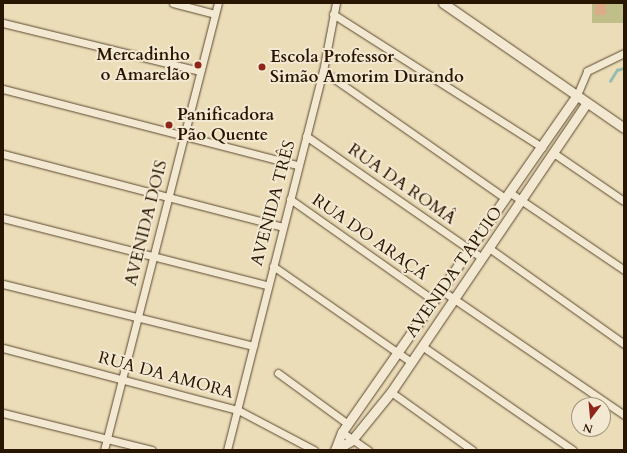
<!DOCTYPE html>
<html>
<head>
<meta charset="utf-8">
<style>
	body { margin:0 }
	#map { position:relative; width:627px; height:453px; overflow:hidden; background:#ecddb9; font-family:Cardo,serif }
	div>[style] { position:absolute }
	.green>* { inset:0; background:#c0bf8a; transform-origin:0 0 }
	.stream>* { height:2.5px; margin:-1.25px; padding:0 1.25px; transform-origin:1.25px; border-radius:1.25px; background:#99bcae }
	.building>* { inset:0; background:#dbab8a; transform-origin:0 0 }
	.roads { filter:drop-shadow(0 0 1px #5a482e) drop-shadow(0 0 1px #5a482e) }
	.minor>* { height:7px; margin:-3.5px; padding:0 3.5px; transform-origin:3.5px; border-radius:3.5px; background:#f3e9d2 }
	.tertiary>* { height:9px; margin:-4.5px; padding:0 4.5px; transform-origin:4.5px; border-radius:4.5px; background:#f3e9d2 }
	.dots>* { width:11px; height:11px; translate:-50% -50%; box-sizing:border-box; border:2px solid #f3e9d2; border-radius:50% }
	span { translate:-50% -50%; white-space:nowrap; text-align:center; line-height:1.15; -webkit-text-stroke:4px #f3e9d2; paint-order:stroke }
	.poi-label { font-size:17px; color:#291600; font-weight:700 }
	.right { translate:-100% -50%; text-align:right }
	.left { translate:0 -50%; text-align:left }
	.street-label { font-size:17px; color:#291600 }
	.frame { position:absolute; inset:0; border:4px solid #291600; pointer-events:none }
	.north { position:absolute; left:571px; top:397px; width:40px; height:40px; box-sizing:border-box; background:#f3e9d2; border:1px solid #a2957e; border-radius:50%; rotate:196deg; font-size:11px; font-weight:700; line-height:16px; text-align:center; color:#291600 }
	.north::after { content:''; display:block; margin:auto; width:14px; height:18px; background:#8f2418; clip-path:polygon(50% 0,100% 100%,50% 72%,0 100%) }
</style>
</head>
<body>
<div id="map">
	<div class="green">
		<div style="left:592px;top:3px;width:32px;height:20px"></div>
	</div>
	<div class="stream">
		<div style="left:610px;top:81px;width:13px;rotate:-58deg"></div>
		<div style="left:617px;top:70px;width:7px;rotate:-16deg"></div>
	</div>
	<div class="building">
		<div style="left:595px;top:3px;width:11px;height:12px"></div>
	</div>
	<div class="roads">
		<div class="minor">
			<div style="left:173px;top:3px;width:43px;rotate:14.7deg"></div>
			<div style="left:333px;top:14px;width:248px;rotate:32.5deg"></div>
			<div style="left:3px;top:23px;width:203px;rotate:13.7deg"></div>
			<div style="left:323px;top:71px;width:222px;rotate:34.9deg"></div>
			<div style="left:3px;top:89px;width:304px;rotate:14.5deg"></div>
			<div style="left:577px;top:95px;width:26px;rotate:-67deg"></div>
			<div style="left:587px;top:71px;width:41px;rotate:-25.9deg"></div>
			<div style="left:306px;top:136px;width:214px;rotate:34.7deg"></div>
			<div style="left:3px;top:154px;width:289px;rotate:14.6deg"></div>
			<div style="left:555px;top:154px;width:83px;rotate:34.3deg"></div>
			<div style="left:509px;top:192px;width:139px;rotate:34.1deg"></div>
			<div style="left:290px;top:199px;width:175px;rotate:35.2deg"></div>
			<div style="left:3px;top:218px;width:271px;rotate:14.3deg"></div>
			<div style="left:489px;top:248px;width:166px;rotate:35.4deg"></div>
			<div style="left:273px;top:266px;width:168px;rotate:34.8deg"></div>
			<div style="left:3px;top:284px;width:258px;rotate:13.9deg"></div>
			<div style="left:441px;top:290px;width:222px;rotate:34.3deg"></div>
			<div style="left:422px;top:346px;width:183px;rotate:34.6deg"></div>
			<div style="left:3px;top:348px;width:243px;rotate:14.8deg"></div>
			<div style="left:238px;top:410px;width:86px;rotate:27.8deg"></div>
			<div style="left:278px;top:373px;width:87px;rotate:36.1deg"></div>
			<div style="left:391px;top:392px;width:100px;rotate:35.6deg"></div>
			<div style="left:3px;top:413px;width:153px;rotate:14deg"></div>
			<div style="left:342px;top:432px;width:32px;rotate:35deg"></div>
			<div style="left:104px;top:450px;width:461px;rotate:-75.7deg"></div>
			<div style="left:227px;top:450px;width:391px;rotate:-75.8deg"></div>
			<div style="left:323px;top:71px;width:69px;rotate:-79.2deg"></div>
		</div>
		<div class="tertiary">
			<div style="left:443px;top:3px;width:220px;rotate:34.6deg"></div>
			<div style="left:335px;top:450px;width:20px;rotate:-30deg"></div>
			<div style="left:352px;top:440px;width:62px;rotate:-50.9deg"></div>
			<div style="left:391px;top:392px;width:349px;rotate:-55.9deg"></div>
			<div style="left:335px;top:450px;width:19px;rotate:-69deg"></div>
			<div style="left:342px;top:432px;width:411px;rotate:-55.1deg"></div>
		</div>
	</div>
	<div class="dots">
		<div style="left:198px;top:65px;background:#8f2418"></div>
		<div style="left:262px;top:67px;background:#8f2418"></div>
		<div style="left:169px;top:125px;background:#8f2418"></div>
	</div>
	<div class="poi-label">
		<span class="right" style="left:190px;top:65px">Mercadinho<br>o Amarelão</span>
		<span class="left" style="left:270px;top:67px">Escola Professor<br>Simão Amorim Durando</span>
		<span class="left" style="left:177px;top:125px">Panificadora<br>Pão Quente</span>
	</div>
	<div class="street-label">
		<span style="left:402px;top:184px;rotate:35deg">RUA DA ROMÂ</span>
		<span style="left:273px;top:203px;rotate:-75deg">AVENIDA TRÊS</span>
		<span style="left:146px;top:223px;rotate:-76deg">AVENIDA DOIS</span>
		<span style="left:370px;top:237px;rotate:35deg">RUA DO ARAÇÁ</span>
		<span style="left:454px;top:272px;rotate:-55deg">AVENIDA TAPUIO</span>
		<span style="left:166px;top:375px;rotate:15deg">RUA DA AMORA</span>
	</div>
	<div class="frame"></div>
	<div class="north">N</div>
</div>
</body>
</html>
